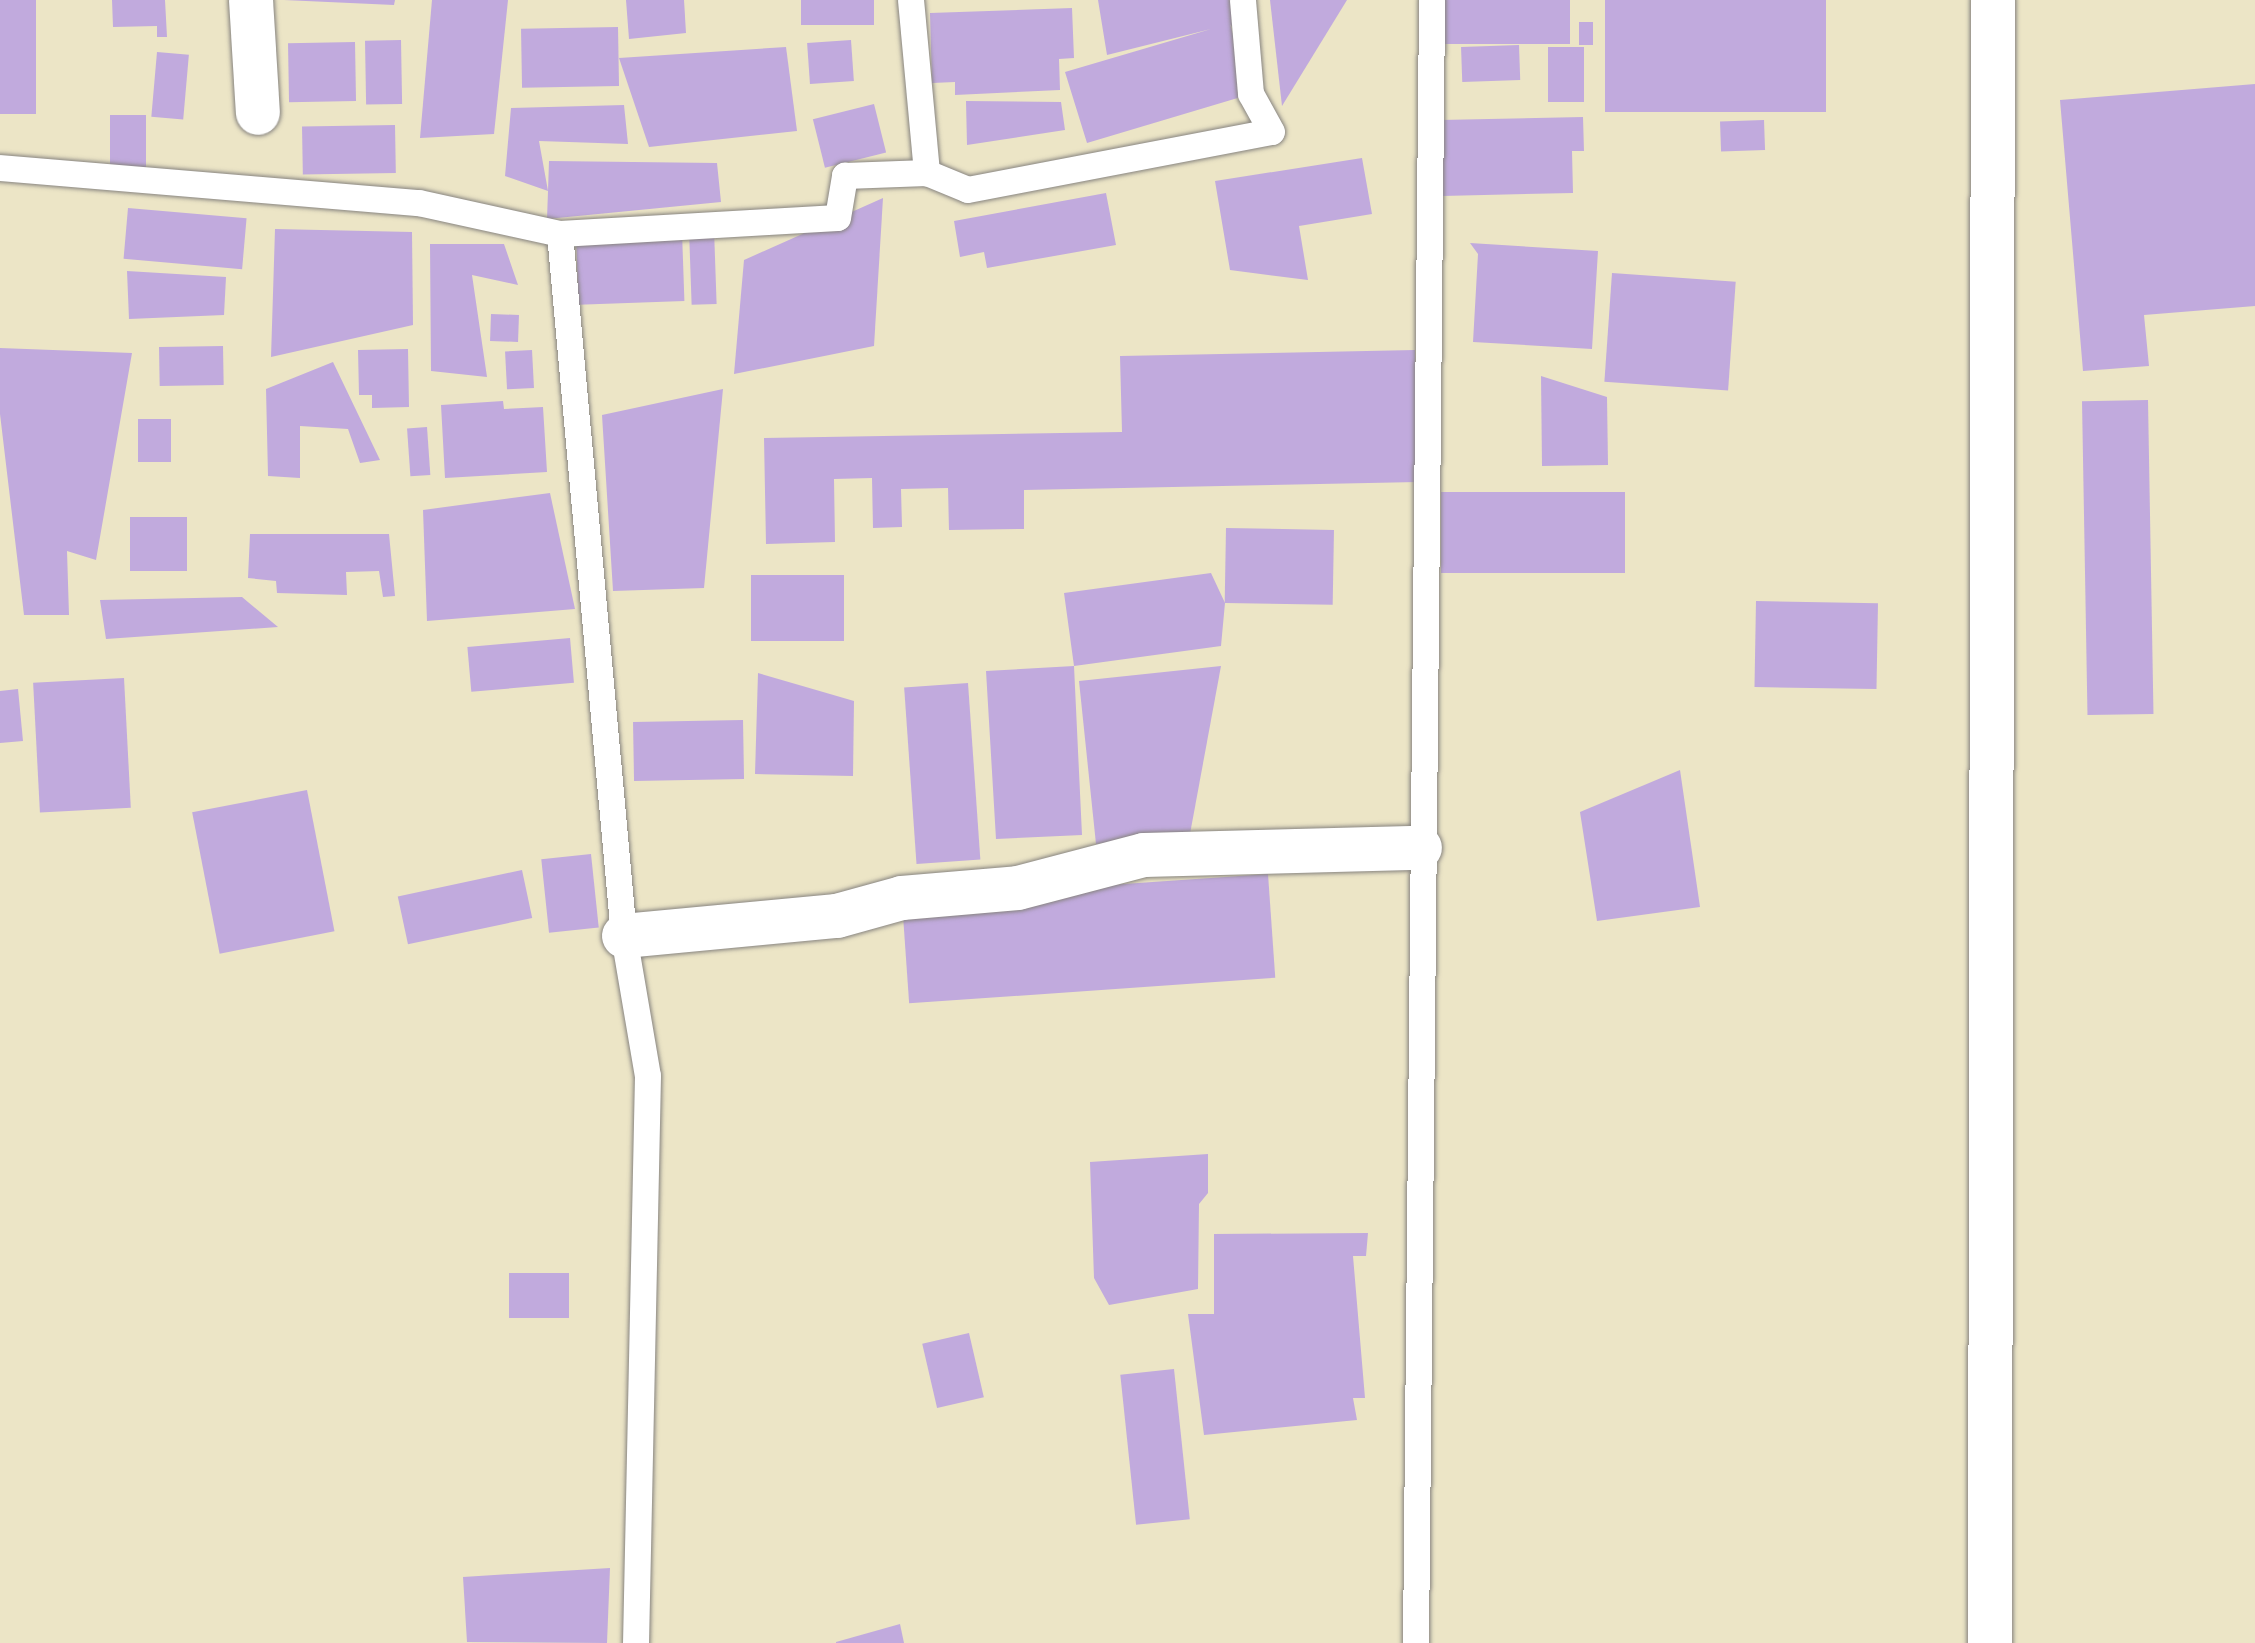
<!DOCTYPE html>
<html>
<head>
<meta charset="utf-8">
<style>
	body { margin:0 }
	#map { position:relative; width:2255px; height:1643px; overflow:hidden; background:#ece5c6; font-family:Alegreya,serif }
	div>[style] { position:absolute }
	.building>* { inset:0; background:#c1aadd; transform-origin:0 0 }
	.roads { filter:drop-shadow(0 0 2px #878480) drop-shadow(0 0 2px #878480) }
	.service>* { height:26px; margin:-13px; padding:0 13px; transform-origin:13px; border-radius:13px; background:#fff }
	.minor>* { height:44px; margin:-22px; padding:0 22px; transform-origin:22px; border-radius:22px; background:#fff }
	.secondary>* { height:44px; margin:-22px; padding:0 22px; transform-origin:22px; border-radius:22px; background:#fff }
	span { translate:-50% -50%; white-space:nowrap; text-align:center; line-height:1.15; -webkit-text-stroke:7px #fdfcf7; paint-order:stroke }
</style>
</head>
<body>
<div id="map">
	<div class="building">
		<div style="left:0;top:0;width:36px;height:114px"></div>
		<div style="clip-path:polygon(112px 0,165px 0,167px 37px,157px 37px,157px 26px,113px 27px)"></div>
		<div style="clip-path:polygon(284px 0,395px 0,394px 5px)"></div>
		<div style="clip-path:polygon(432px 0,508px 0,494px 134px,420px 138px)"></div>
		<div style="clip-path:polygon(626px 0,684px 0,686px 33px,629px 39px)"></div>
		<div style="left:801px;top:0;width:73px;height:25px"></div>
		<div style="clip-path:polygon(1098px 0,1232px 0,1237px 34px,1230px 24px,1251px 94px,1087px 143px,1065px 72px,1211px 29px,1107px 55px)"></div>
		<div style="clip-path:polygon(1270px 0,1347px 0,1282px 106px)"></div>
		<div style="left:1439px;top:0;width:131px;height:44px"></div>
		<div style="left:1605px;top:0;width:221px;height:112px"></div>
		<div style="clip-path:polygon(1072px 8px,1074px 58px,1059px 59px,1060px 90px,955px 95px,955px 82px,932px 83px,930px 13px)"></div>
		<div style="left:1579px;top:22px;width:14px;height:23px"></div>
		<div style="left:618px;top:27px;width:59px;height:97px;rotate:89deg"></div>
		<div style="left:401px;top:40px;width:64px;height:36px;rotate:89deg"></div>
		<div style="left:851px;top:40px;width:41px;height:44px;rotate:86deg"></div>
		<div style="left:355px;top:42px;width:59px;height:67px;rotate:89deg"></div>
		<div style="left:1519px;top:45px;width:35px;height:58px;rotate:88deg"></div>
		<div style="clip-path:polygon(786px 47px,797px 131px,649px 147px,619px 58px)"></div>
		<div style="left:1548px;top:47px;width:36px;height:55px"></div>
		<div style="left:157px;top:52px;width:32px;height:65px;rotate:5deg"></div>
		<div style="clip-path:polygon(2255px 84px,2255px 306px,2144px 315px,2149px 366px,2083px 371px,2060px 100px)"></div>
		<div style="clip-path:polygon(966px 101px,1061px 102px,1065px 130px,967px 145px)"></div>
		<div style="left:874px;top:104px;width:50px;height:63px;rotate:76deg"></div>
		<div style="clip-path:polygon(624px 105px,628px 144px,539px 141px,548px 191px,549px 161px,717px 163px,721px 202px,547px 219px,548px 191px,505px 176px,511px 108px)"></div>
		<div style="left:110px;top:115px;width:36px;height:53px"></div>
		<div style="clip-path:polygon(1583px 117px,1584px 151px,1572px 151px,1573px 193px,1442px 196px,1440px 120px)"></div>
		<div style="left:1764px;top:120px;width:30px;height:44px;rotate:88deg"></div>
		<div style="left:395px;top:125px;width:48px;height:93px;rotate:89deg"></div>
		<div style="clip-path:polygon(1362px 158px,1372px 214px,1299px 226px,1308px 280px,1230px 270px,1215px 181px)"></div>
		<div style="clip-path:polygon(1106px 193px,1116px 245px,987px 268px,984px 252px,960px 257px,954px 221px)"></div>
		<div style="clip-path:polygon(883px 198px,874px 346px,734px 374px,744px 260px)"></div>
		<div style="left:128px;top:208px;width:119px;height:51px;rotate:5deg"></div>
		<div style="clip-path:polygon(275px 229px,412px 232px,413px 325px,271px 357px)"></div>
		<div style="left:714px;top:229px;width:75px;height:25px;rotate:88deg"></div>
		<div style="left:682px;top:232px;width:69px;height:106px;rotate:88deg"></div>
		<div style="clip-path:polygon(1470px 243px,1598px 251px,1592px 349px,1473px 342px,1478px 254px)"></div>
		<div style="clip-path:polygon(430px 244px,504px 244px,518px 285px,472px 275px,487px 377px,431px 371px)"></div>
		<div style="clip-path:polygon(127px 271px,226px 277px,224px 315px,129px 319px)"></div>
		<div style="left:1612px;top:273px;width:124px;height:109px;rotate:4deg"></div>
		<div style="left:491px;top:314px;width:28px;height:27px;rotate:2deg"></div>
		<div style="left:223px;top:346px;width:39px;height:64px;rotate:89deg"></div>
		<div style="clip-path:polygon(0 348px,132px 353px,96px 560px,67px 551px,69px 615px,24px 615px,0 414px)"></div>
		<div style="clip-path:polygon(408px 349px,409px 407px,372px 408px,372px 395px,359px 395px,358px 350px)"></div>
		<div style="left:532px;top:350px;width:38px;height:27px;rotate:87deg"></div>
		<div style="clip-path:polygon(1415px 350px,1418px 482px,1024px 490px,1024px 529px,949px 530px,948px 488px,901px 489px,902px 527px,873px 528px,872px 478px,834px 479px,835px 542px,766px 544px,764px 438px,1122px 432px,1120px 356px)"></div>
		<div style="clip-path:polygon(333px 362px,380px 460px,360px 463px,348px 429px,300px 426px,300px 478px,268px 476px,266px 389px)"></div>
		<div style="clip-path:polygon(1541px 376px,1607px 397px,1608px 465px,1542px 466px)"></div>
		<div style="clip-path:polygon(723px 389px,704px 588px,613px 591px,602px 415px)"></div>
		<div style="left:2148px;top:400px;width:314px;height:66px;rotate:89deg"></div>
		<div style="clip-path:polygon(503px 401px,504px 409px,543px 407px,547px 472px,445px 478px,441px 405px)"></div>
		<div style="left:138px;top:419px;width:33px;height:43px"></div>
		<div style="left:427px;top:427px;width:48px;height:20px;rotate:86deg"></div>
		<div style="left:1441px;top:492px;width:184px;height:81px"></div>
		<div style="clip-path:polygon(550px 493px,575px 609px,427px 621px,423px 510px)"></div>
		<div style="left:130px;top:517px;width:57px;height:54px"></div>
		<div style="left:1226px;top:528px;width:108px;height:75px;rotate:1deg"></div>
		<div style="clip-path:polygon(250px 534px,389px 534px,395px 596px,383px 597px,379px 571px,346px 572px,347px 595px,277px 593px,276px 581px,248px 578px)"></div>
		<div style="clip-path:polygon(1211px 573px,1225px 603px,1221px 646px,1074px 666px,1082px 835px,996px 839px,986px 671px,1074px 666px,1064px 593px)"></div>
		<div style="left:844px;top:575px;width:66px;height:93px;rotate:90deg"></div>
		<div style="clip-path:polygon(242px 597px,278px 627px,106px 639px,100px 600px)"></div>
		<div style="left:1756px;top:601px;width:122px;height:86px;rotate:1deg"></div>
		<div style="left:570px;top:638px;width:45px;height:103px;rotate:85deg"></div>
		<div style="clip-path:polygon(1221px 666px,1190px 834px,1096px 844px,1079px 681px)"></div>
		<div style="clip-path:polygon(758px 673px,854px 701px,853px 776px,755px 774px)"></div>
		<div style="left:124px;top:678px;width:130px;height:91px;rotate:87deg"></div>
		<div style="left:968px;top:683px;width:177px;height:64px;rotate:86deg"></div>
		<div style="clip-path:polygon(18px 689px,23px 741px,0 743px,0 691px)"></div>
		<div style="left:743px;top:720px;width:59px;height:110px;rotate:89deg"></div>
		<div style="clip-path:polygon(1680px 770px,1700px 907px,1597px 921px,1580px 812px)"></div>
		<div style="left:307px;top:790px;width:144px;height:117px;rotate:79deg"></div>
		<div style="left:591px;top:854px;width:74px;height:50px;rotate:84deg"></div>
		<div style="left:522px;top:870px;width:49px;height:127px;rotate:78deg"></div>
		<div style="left:1268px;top:874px;width:104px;height:367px;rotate:86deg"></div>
		<div style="clip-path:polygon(1208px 1154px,1208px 1193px,1199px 1204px,1198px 1289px,1109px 1305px,1094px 1278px,1090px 1162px)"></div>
		<div style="clip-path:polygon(1368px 1233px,1366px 1256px,1353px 1256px,1365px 1398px,1353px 1398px,1357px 1420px,1204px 1435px,1188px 1314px,1214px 1314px,1214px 1234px)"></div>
		<div style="left:509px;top:1273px;width:60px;height:45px"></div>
		<div style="left:969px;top:1333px;width:66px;height:48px;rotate:77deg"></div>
		<div style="left:1174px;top:1369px;width:151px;height:54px;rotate:84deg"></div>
		<div style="clip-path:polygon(610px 1568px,607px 1643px,467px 1642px,463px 1577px)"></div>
		<div style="clip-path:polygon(900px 1624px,904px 1643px,836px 1643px,836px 1642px)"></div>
	</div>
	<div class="roads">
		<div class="service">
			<div style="left:911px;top:0;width:174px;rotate:84.7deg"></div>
			<div style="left:0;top:168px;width:420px;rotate:4.8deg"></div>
			<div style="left:419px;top:203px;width:144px;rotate:12.4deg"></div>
			<div style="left:560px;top:234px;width:278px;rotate:-3.3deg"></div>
			<div style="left:838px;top:218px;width:43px;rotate:-80.5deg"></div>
			<div style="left:845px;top:176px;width:82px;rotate:-2.1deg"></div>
			<div style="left:927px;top:173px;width:44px;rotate:22.5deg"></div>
			<div style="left:968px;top:190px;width:309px;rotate:-10.8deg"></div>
			<div style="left:1272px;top:132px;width:43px;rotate:-118.9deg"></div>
			<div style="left:1251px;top:94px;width:94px;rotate:-94.9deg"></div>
			<div style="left:560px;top:234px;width:705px;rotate:84.79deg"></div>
			<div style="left:624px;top:936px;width:142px;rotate:80.3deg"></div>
			<div style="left:648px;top:1076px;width:567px;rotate:91.21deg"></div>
			<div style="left:1416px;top:1643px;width:1643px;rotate:-89.44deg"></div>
		</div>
		<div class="minor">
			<div style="left:251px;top:0;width:113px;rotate:86.5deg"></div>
			<div style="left:624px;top:936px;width:214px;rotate:-5.4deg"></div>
			<div style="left:837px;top:916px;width:67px;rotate:-15.5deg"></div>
			<div style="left:902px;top:898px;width:116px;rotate:-4.9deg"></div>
			<div style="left:1018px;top:888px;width:130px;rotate:-14.7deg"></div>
			<div style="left:1144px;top:855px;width:276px;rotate:-1.5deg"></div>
		</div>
		<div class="secondary">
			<div style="left:1990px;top:1643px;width:1643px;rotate:-89.9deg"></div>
		</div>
	</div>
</div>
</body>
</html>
